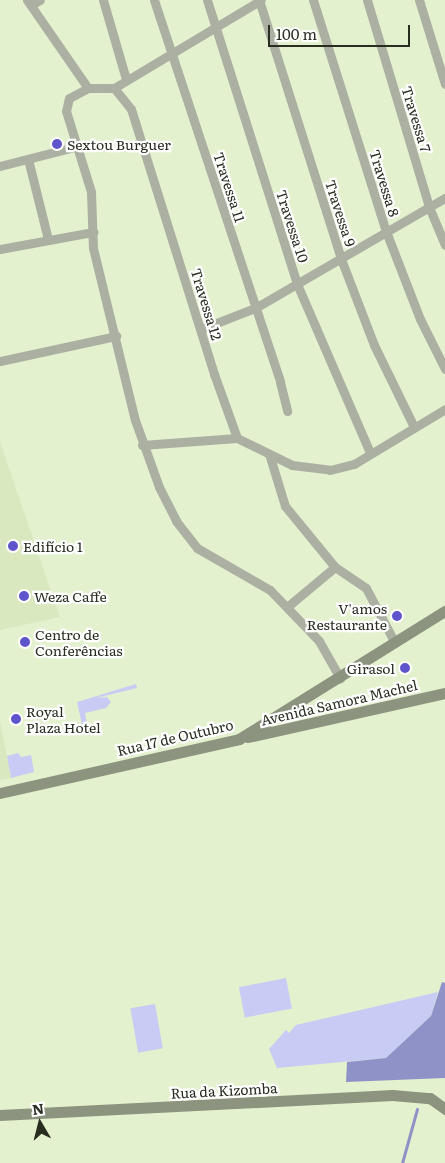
<!DOCTYPE html>
<html>
<head>
<meta charset="utf-8">
<style>
	body { margin:0 }
	#map { position:relative; width:445px; height:1163px; overflow:hidden; background:#e4f1cf; font-family:Literata,serif }
	div>[style] { position:absolute }
	.built>* { inset:0; background:#d9e8bf }
	.green>* { inset:0; background:#c8cbf3; transform-origin:0 0 }
	.water>* { inset:0; background:#8f92c7 }
	.stream>* { height:3px; margin:-1.5px; padding:0 1.5px; transform-origin:1.5px; border-radius:1.5px; background:#8f92c7 }
	.minor>* { height:9px; margin:-4.5px; padding:0 4.5px; transform-origin:4.5px; border-radius:4.5px; background:#abb0a2 }
	.secondary>* { height:11px; margin:-5.5px; padding:0 5.5px; transform-origin:5.5px; border-radius:5.5px; background:#8c947f }
	.dots>* { width:14px; height:14px; translate:-50% -50%; box-sizing:border-box; border:2px solid #fff; border-radius:50% }
	span { translate:-50% -50%; white-space:nowrap; text-align:center; line-height:1.15; -webkit-text-stroke:4.5px #fff; paint-order:stroke }
	.street-label { font-size:14px; color:#282d20 }
	.poi-label { font-size:14px; color:#282d20 }
	.left { translate:0 -50%; text-align:left }
	.right { translate:-100% -50%; text-align:right }
	.north { position:absolute; left:15px; top:1098px; width:50px; height:50px; -webkit-text-stroke:4px #fff; paint-order:stroke; rotate:352deg; font-size:14px; font-weight:700; line-height:20px; text-align:center; color:#282d20 }
	.north::after { content:''; display:block; margin:auto; width:18px; height:22px; background:#282d20; clip-path:polygon(50% 0,100% 100%,50% 72%,0 100%) }
	.scale { position:absolute; left:268px; top:25px; width:142px; height:22px; box-sizing:border-box; border:2px solid #282d20; border-top:0; padding-left:6px; font-size:15px; line-height:18px; white-space:nowrap; color:#282d20; -webkit-text-stroke:4px #fff; paint-order:stroke }
</style>
</head>
<body>
<div id="map">
	<div class="built">
		<div style="clip-path:polygon(0 442px,60px 617px,0 630px)"></div>
		<div style="clip-path:polygon(0 721px,11px 778px,0 780px)"></div>
	</div>
	<div class="green">
		<div style="clip-path:polygon(136px 684px,137px 688px,96px 698px,107px 697px,111px 702px,106px 708px,85px 713px,87px 724px,82px 725px,77px 702px)"></div>
		<div style="clip-path:polygon(18px 753px,21px 757px,31px 755px,34px 772px,11px 778px,7px 756px)"></div>
		<div style="left:286px;top:978px;width:31px;height:48px;rotate:79deg"></div>
		<div style="clip-path:polygon(438px 992px,431px 1016px,386px 1058px,277px 1068px,269px 1049px,286px 1030px,289px 1033px,296px 1025px)"></div>
		<div style="left:155px;top:1004px;width:45px;height:25px;rotate:80deg"></div>
	</div>
	<div class="water">
		<div style="clip-path:polygon(442px 982px,445px 983px,445px 1078px,346px 1082px,347px 1062px,386px 1058px,431px 1016px)"></div>
	</div>
	<div class="stream">
		<div style="left:402px;top:1163px;width:56px;rotate:-74.5deg"></div>
	</div>
	<div class="minor">
		<div style="left:27px;top:0;width:107px;rotate:55.3deg"></div>
		<div style="left:88px;top:88px;width:26px"></div>
		<div style="left:114px;top:88px;width:27px;rotate:51deg"></div>
		<div style="left:131px;top:109px;width:278px;rotate:72.6deg"></div>
		<div style="left:214px;top:374px;width:68px;rotate:70.2deg"></div>
		<div style="left:237px;top:438px;width:61px;rotate:26.1deg"></div>
		<div style="left:292px;top:465px;width:38px;rotate:7deg"></div>
		<div style="left:330px;top:470px;width:25px;rotate:-14deg"></div>
		<div style="left:354px;top:464px;width:106px;rotate:-31.1deg"></div>
		<div style="left:103px;top:0;width:82px;rotate:73.8deg"></div>
		<div style="left:154px;top:0;width:402px;rotate:71.7deg"></div>
		<div style="left:280px;top:382px;width:30px;rotate:76deg"></div>
		<div style="left:207px;top:0;width:298px;rotate:72.4deg"></div>
		<div style="left:297px;top:284px;width:184px;rotate:66.6deg"></div>
		<div style="left:259px;top:0;width:272px;rotate:72.4deg"></div>
		<div style="left:341px;top:259px;width:92px;rotate:69deg"></div>
		<div style="left:374px;top:345px;width:91px;rotate:64deg"></div>
		<div style="left:313px;top:0;width:245px;rotate:72.5deg"></div>
		<div style="left:387px;top:234px;width:91px;rotate:68.8deg"></div>
		<div style="left:420px;top:319px;width:56px;rotate:63.4deg"></div>
		<div style="left:367px;top:0;width:216px;rotate:73.3deg"></div>
		<div style="left:429px;top:207px;width:41px;rotate:67.2deg"></div>
		<div style="left:419px;top:0;width:88px;rotate:72.8deg"></div>
		<div style="left:31px;top:5px;width:10px;rotate:-29deg"></div>
		<div style="left:88px;top:88px;width:21px;rotate:152deg"></div>
		<div style="left:69px;top:98px;width:13px;rotate:103deg"></div>
		<div style="left:66px;top:111px;width:85px;rotate:72.8deg"></div>
		<div style="left:91px;top:192px;width:56px;rotate:88deg"></div>
		<div style="left:93px;top:248px;width:177px;rotate:76.3deg"></div>
		<div style="left:135px;top:420px;width:71px;rotate:70.3deg"></div>
		<div style="left:159px;top:487px;width:38px;rotate:63deg"></div>
		<div style="left:176px;top:521px;width:34px;rotate:52deg"></div>
		<div style="left:197px;top:548px;width:84px;rotate:29.9deg"></div>
		<div style="left:270px;top:590px;width:71px;rotate:46.1deg"></div>
		<div style="left:319px;top:641px;width:43px;rotate:60.4deg"></div>
		<div style="left:114px;top:88px;width:171px;rotate:-30.9deg"></div>
		<div style="left:28px;top:159px;width:82px;rotate:76deg"></div>
		<div style="left:0;top:166px;width:76px;rotate:-14.4deg"></div>
		<div style="left:0;top:249px;width:95px;rotate:-10.4deg"></div>
		<div style="left:201px;top:329px;width:58px;rotate:-21.3deg"></div>
		<div style="left:255px;top:308px;width:220px;rotate:-30.1deg"></div>
		<div style="left:0;top:361px;width:119px;rotate:-12.2deg"></div>
		<div style="left:142px;top:445px;width:95px;rotate:-4.2deg"></div>
		<div style="left:270px;top:457px;width:51px;rotate:73deg"></div>
		<div style="left:285px;top:506px;width:79px;rotate:50.7deg"></div>
		<div style="left:335px;top:567px;width:37px;rotate:34deg"></div>
		<div style="left:366px;top:588px;width:62px;rotate:62.2deg"></div>
		<div style="left:287px;top:607px;width:62px;rotate:-39.8deg"></div>
	</div>
	<div class="secondary">
		<div style="left:248px;top:737px;width:202px;rotate:-12.6deg"></div>
		<div style="left:0;top:793px;width:245px;rotate:-12.7deg"></div>
		<div style="left:239px;top:739px;width:243px;rotate:-31.9deg"></div>
		<div style="left:0;top:1115px;width:393px;rotate:-2.9deg"></div>
		<div style="left:392px;top:1095px;width:38px;rotate:5deg"></div>
		<div style="left:430px;top:1098px;width:19px;rotate:36deg"></div>
	</div>
	<div class="dots">
		<div style="left:57px;top:144px;background:#5e54cc"></div>
		<div style="left:13px;top:546px;background:#5e54cc"></div>
		<div style="left:24px;top:596px;background:#5e54cc"></div>
		<div style="left:397px;top:616px;background:#5e54cc"></div>
		<div style="left:25px;top:642px;background:#5e54cc"></div>
		<div style="left:405px;top:668px;background:#5e54cc"></div>
		<div style="left:16px;top:719px;background:#5e54cc"></div>
	</div>
	<div class="street-label">
		<span style="left:417px;top:119px;rotate:73deg">Travessa 7</span>
		<span style="left:385px;top:183px;rotate:73deg">Travessa 8</span>
		<span style="left:230px;top:187px;rotate:72deg">Travessa 11</span>
		<span style="left:341px;top:213px;rotate:72deg">Travessa 9</span>
		<span style="left:293px;top:226px;rotate:72deg">Travessa 10</span>
		<span style="left:207px;top:304px;rotate:73deg">Travessa 12</span>
		<span style="left:339px;top:702px;rotate:-13deg">Avenida Samora Machel</span>
		<span style="left:175px;top:737px;rotate:-13deg">Rua 17 de Outubro</span>
		<span style="left:224px;top:1090px;rotate:-3deg">Rua da Kizomba</span>
	</div>
	<div class="poi-label">
		<span class="left" style="left:67px;top:144px">Sextou Burguer</span>
		<span class="left" style="left:23px;top:546px">Edifício 1</span>
		<span class="left" style="left:34px;top:596px">Weza Caffe</span>
		<span class="right" style="left:387px;top:616px">V'amos<br>Restaurante</span>
		<span class="left" style="left:35px;top:642px">Centro de<br>Conferências</span>
		<span class="right" style="left:395px;top:668px">Girasol</span>
		<span class="left" style="left:26px;top:719px">Royal<br>Plaza Hotel</span>
	</div>
	<div class="north">N</div>
	<div class="scale">100 m</div>
</div>
</body>
</html>
